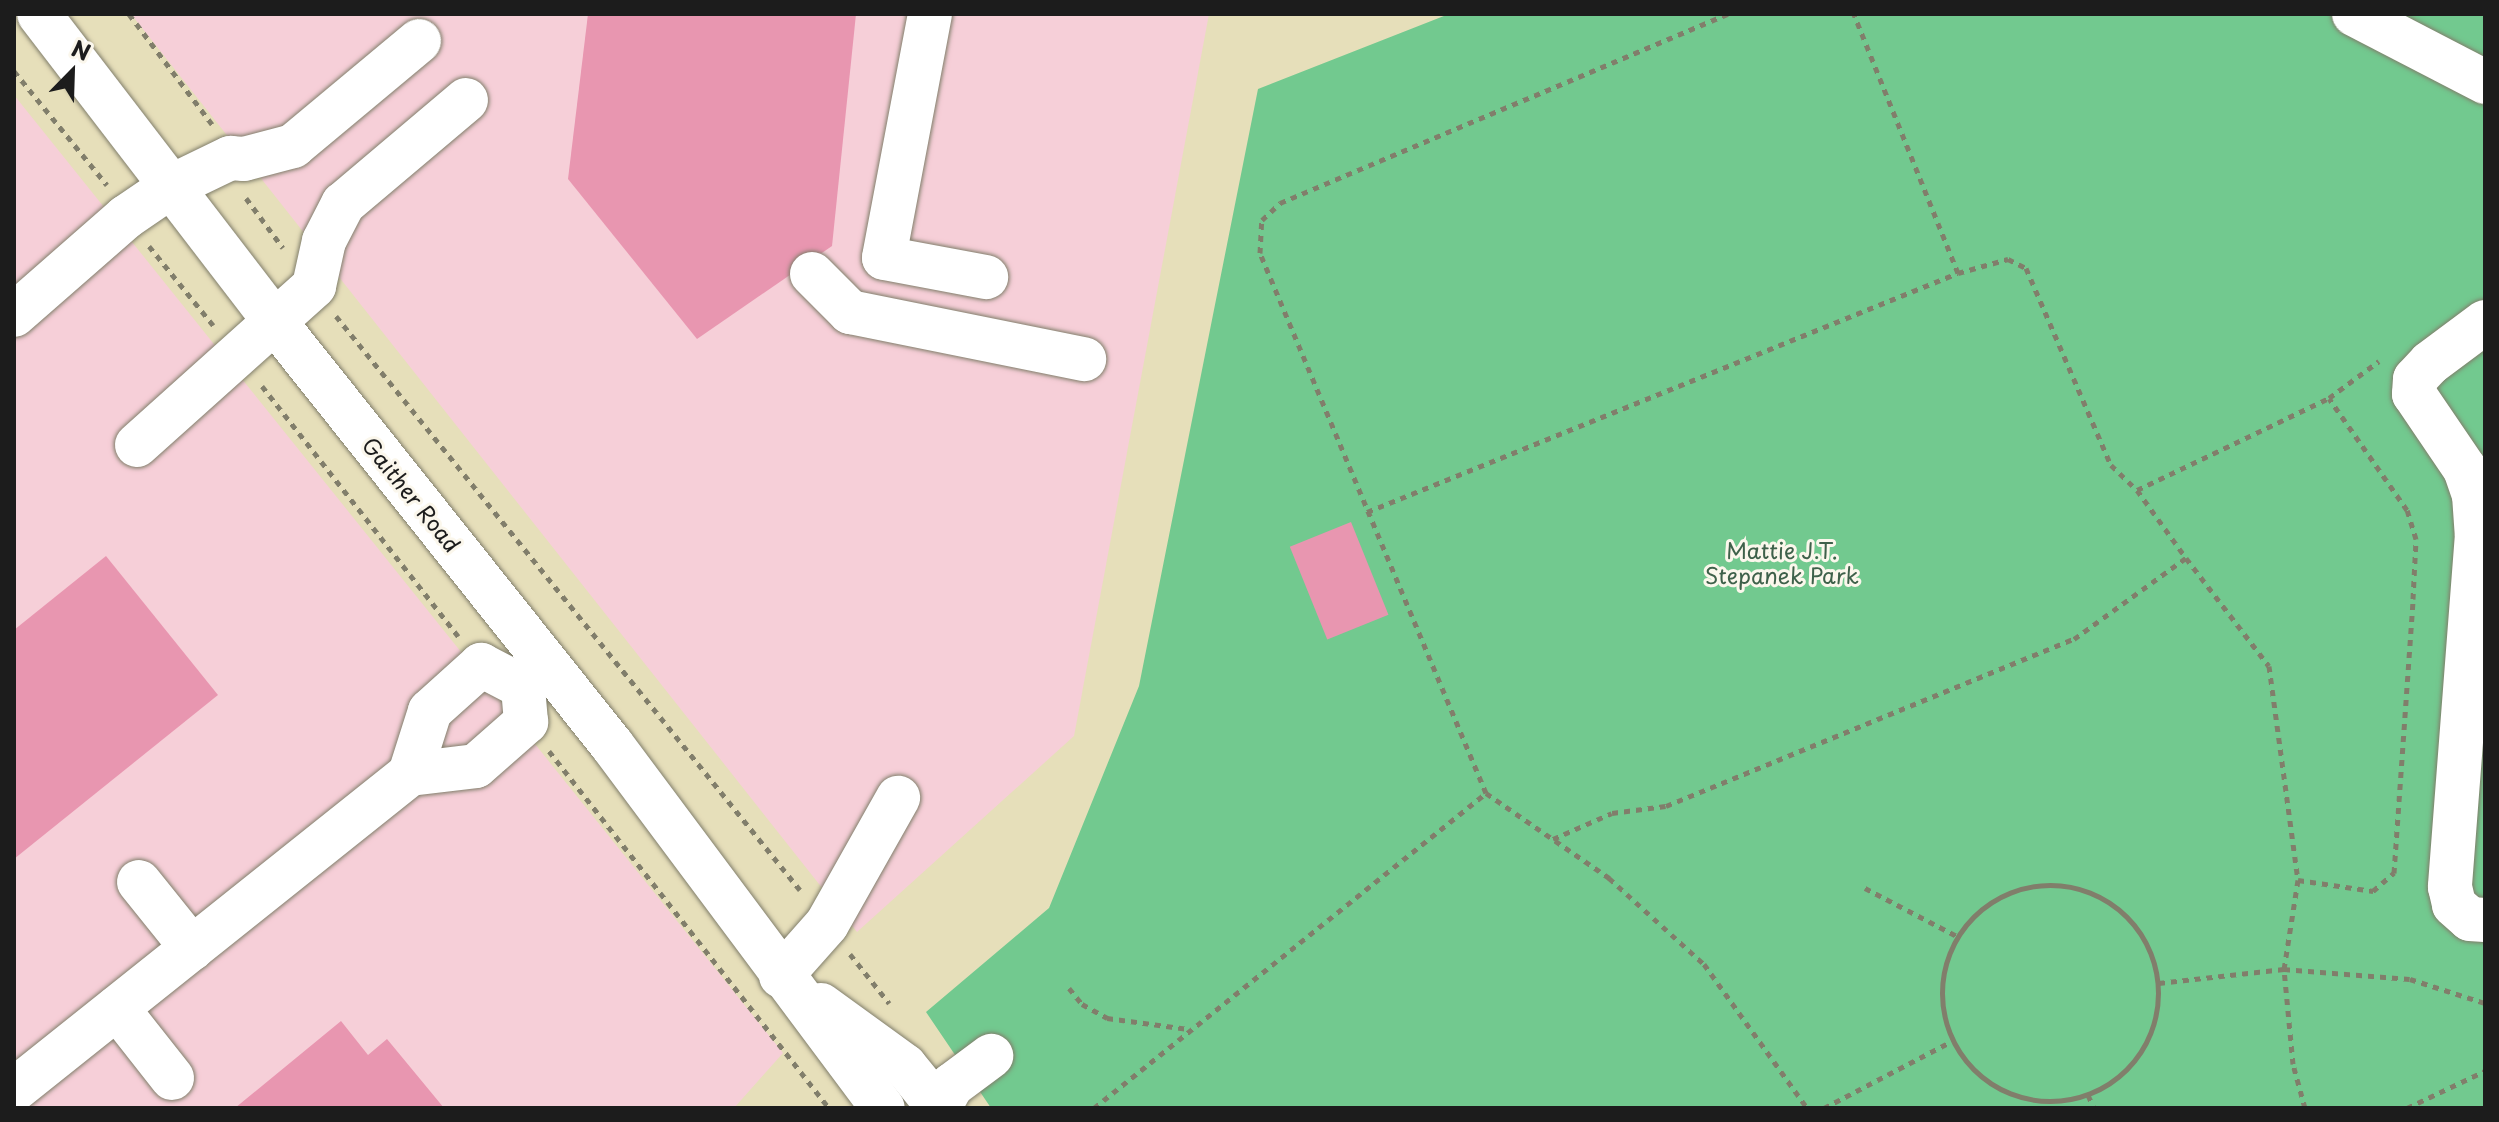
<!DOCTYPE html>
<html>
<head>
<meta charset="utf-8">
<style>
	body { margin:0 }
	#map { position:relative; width:2499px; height:1122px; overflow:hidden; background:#e6dfba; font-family:"Playpen Sans",sans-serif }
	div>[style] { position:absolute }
	.built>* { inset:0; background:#f6cfd8 }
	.green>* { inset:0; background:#72c98f }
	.building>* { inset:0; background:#e896b0; transform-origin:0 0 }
	.path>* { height:5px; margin-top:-2.5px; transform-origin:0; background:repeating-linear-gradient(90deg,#817e6b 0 6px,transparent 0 12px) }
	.path>.ring { margin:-2.5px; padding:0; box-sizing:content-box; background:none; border:5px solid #817e6b; border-radius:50% }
	.roads { filter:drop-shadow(0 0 2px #817e6b) drop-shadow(0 0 2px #817e6b) }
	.minor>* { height:44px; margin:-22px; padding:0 22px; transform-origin:22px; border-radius:22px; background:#fff }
	.major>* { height:44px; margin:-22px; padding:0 22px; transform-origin:22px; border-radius:22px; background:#fff }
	span { translate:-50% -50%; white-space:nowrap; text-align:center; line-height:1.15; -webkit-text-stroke:6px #fbf7ec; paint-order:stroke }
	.street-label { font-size:22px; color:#1c1c1c }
	.park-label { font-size:22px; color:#3e614a }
	.frame { position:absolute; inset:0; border:16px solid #1c1c1c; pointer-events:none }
	.north { position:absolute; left:32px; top:32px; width:80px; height:80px; -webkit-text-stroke:6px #fbf7ec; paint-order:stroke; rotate:23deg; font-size:22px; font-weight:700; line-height:32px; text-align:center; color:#1c1c1c }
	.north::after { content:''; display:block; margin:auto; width:28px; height:36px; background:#1c1c1c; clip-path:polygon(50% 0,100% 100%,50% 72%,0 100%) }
</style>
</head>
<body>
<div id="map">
	<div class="built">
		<div style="clip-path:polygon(131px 14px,1209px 14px,1074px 736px,857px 932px)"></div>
		<div style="clip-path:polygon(14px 95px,783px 1053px,734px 1108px,14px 1108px)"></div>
	</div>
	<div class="green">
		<div style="clip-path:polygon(1449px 14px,2485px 14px,2485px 1108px,991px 1108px,926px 1012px,1049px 908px,1139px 686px,1258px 89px)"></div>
	</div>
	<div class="building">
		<div style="clip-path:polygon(588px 14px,856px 14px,832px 246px,697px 339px,568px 179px)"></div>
		<div style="left:1351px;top:522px;width:100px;height:66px;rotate:68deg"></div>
		<div style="clip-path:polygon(106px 556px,218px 695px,14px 859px,14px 630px)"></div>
		<div style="clip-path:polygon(341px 1021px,368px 1055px,387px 1039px,444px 1108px,235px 1108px)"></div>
	</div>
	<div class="path">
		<div style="left:129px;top:14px;width:138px;rotate:53deg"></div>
		<div style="left:14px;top:71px;width:147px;rotate:50.8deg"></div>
		<div style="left:246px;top:198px;width:62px;rotate:53.5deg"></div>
		<div style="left:149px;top:246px;width:102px;rotate:51deg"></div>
		<div style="left:1958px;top:273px;width:52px;rotate:-15.6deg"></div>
		<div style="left:2008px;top:259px;width:20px;rotate:27deg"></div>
		<div style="left:2026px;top:268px;width:215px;rotate:66.7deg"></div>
		<div style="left:2111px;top:465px;width:36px;rotate:44deg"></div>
		<div style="left:2137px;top:490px;width:84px;rotate:54.2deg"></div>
		<div style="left:336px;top:316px;width:738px;rotate:51.05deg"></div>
		<div style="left:262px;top:386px;width:318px;rotate:51.9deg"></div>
		<div style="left:2137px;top:490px;width:213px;rotate:-25.6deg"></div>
		<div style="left:2329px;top:398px;width:62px;rotate:-36.5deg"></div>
		<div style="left:1367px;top:512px;width:637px;rotate:-22.02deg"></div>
		<div style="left:1958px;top:273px;width:279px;rotate:-111.9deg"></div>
		<div style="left:549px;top:751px;width:454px;rotate:51.9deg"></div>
		<div style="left:1486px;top:793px;width:585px;rotate:-112.71deg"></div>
		<div style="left:1260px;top:253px;width:33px;rotate:-87deg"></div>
		<div style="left:1262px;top:220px;width:25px;rotate:-43deg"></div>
		<div style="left:1280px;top:203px;width:486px;rotate:-22.9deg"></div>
		<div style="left:1553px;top:839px;width:64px;rotate:-23.8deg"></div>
		<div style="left:1612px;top:813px;width:54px;rotate:-7.4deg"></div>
		<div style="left:1666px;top:806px;width:441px;rotate:-22.3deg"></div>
		<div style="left:2074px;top:639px;width:138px;rotate:-35.9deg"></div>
		<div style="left:2186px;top:558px;width:136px;rotate:52.5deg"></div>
		<div style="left:2269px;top:666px;width:216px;rotate:82.3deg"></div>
		<div style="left:2298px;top:880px;width:90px;rotate:98.9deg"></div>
		<div style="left:2284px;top:969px;width:126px;rotate:173.6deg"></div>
		<div style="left:2298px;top:880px;width:76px;rotate:8.3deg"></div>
		<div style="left:2373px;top:891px;width:28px;rotate:-41deg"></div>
		<div style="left:2394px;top:873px;width:275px;rotate:-86deg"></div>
		<div style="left:2413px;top:599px;width:60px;rotate:-87.1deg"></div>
		<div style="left:2416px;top:539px;width:30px;rotate:-107deg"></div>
		<div style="left:2407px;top:510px;width:136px;rotate:-124.9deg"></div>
		<div class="ring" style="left:1942px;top:885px;width:211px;height:211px"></div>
		<div style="left:1865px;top:888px;width:104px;rotate:27.6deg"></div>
		<div style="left:850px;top:954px;width:63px;rotate:51.5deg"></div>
		<div style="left:1069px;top:988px;width:21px;rotate:51deg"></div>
		<div style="left:1082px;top:1004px;width:29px;rotate:29deg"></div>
		<div style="left:1107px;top:1018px;width:82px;rotate:7.7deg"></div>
		<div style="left:2088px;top:1095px;width:14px;rotate:65deg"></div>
		<div style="left:1094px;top:1108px;width:503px;rotate:-38.78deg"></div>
		<div style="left:1486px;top:793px;width:150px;rotate:34.6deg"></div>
		<div style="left:1609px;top:878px;width:128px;rotate:42.2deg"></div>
		<div style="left:1704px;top:964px;width:177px;rotate:54.4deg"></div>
		<div style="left:1824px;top:1108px;width:144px;rotate:-27.6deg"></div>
		<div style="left:2305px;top:1108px;width:46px;rotate:-105.3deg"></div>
		<div style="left:2293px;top:1064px;width:95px;rotate:-95.4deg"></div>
		<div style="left:2284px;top:969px;width:126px;rotate:4.5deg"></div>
		<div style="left:2410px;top:979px;width:79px;rotate:17.7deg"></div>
		<div style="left:2407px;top:1108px;width:86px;rotate:-25.4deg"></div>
	</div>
	<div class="roads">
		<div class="minor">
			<div style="left:930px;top:14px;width:248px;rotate:100.7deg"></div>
			<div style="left:884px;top:258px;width:104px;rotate:10.6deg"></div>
			<div style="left:2354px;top:14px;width:148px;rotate:27.4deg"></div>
			<div style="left:812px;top:274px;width:54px;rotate:45deg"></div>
			<div style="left:850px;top:312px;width:239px;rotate:11.4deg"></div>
			<div style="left:14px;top:315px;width:149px;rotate:-41.2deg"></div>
			<div style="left:126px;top:217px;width:53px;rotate:-34.3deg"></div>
			<div style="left:170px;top:187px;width:67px;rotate:-25.8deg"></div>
			<div style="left:230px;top:158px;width:14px;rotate:4deg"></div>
			<div style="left:244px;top:159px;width:51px;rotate:-14.9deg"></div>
			<div style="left:293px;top:146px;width:164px;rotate:-39.8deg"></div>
			<div style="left:2485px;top:322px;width:69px;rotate:143.3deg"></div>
			<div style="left:2430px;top:363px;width:22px;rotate:133deg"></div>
			<div style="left:2415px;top:379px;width:15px;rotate:94deg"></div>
			<div style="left:2414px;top:394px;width:91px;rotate:55.8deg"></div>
			<div style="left:2465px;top:469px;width:28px;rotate:71deg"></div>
			<div style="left:2474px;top:495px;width:39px;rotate:86deg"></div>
			<div style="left:2477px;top:534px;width:354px;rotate:94.4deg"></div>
			<div style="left:2450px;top:887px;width:18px;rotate:77deg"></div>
			<div style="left:2454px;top:905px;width:21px;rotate:41deg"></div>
			<div style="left:2470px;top:919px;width:15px;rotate:4deg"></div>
			<div style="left:137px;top:445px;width:238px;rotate:-41.9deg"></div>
			<div style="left:314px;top:286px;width:46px;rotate:-77.5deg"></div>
			<div style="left:324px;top:241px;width:42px;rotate:-62.8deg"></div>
			<div style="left:343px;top:204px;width:161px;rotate:-40.2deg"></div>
			<div style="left:410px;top:774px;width:66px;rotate:-6.9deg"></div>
			<div style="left:476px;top:766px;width:67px;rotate:-41.3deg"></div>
			<div style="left:526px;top:722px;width:35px;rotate:-95deg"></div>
			<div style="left:139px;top:882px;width:85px;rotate:51.2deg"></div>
			<div style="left:781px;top:976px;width:69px;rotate:-48.5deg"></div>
			<div style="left:827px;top:924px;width:145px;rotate:-60.6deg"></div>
			<div style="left:117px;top:1008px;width:89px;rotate:51.8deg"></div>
			<div style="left:14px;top:1090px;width:507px;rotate:-38.59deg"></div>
			<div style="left:410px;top:774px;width:66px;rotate:-72.4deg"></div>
			<div style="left:430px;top:711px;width:69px;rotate:-42deg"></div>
			<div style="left:481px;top:665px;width:47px;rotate:27.6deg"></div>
			<div style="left:939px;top:1108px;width:26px;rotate:-61deg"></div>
			<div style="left:952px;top:1085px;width:49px;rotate:-36.6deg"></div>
		</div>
		<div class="major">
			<div style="left:39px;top:14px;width:388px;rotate:52.5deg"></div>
			<div style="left:275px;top:322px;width:541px;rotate:51.46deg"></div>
			<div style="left:612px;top:745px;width:453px;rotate:53.3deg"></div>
			<div style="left:821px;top:1005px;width:104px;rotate:36deg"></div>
			<div style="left:905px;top:1066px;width:54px;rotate:51deg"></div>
		</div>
	</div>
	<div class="street-label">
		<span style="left:412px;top:494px;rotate:51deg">Gaither Road</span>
	</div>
	<div class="park-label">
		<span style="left:1782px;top:562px">Mattie J.T.<br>Stepanek Park</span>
	</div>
	<div class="frame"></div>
	<div class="north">N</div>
</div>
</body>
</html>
